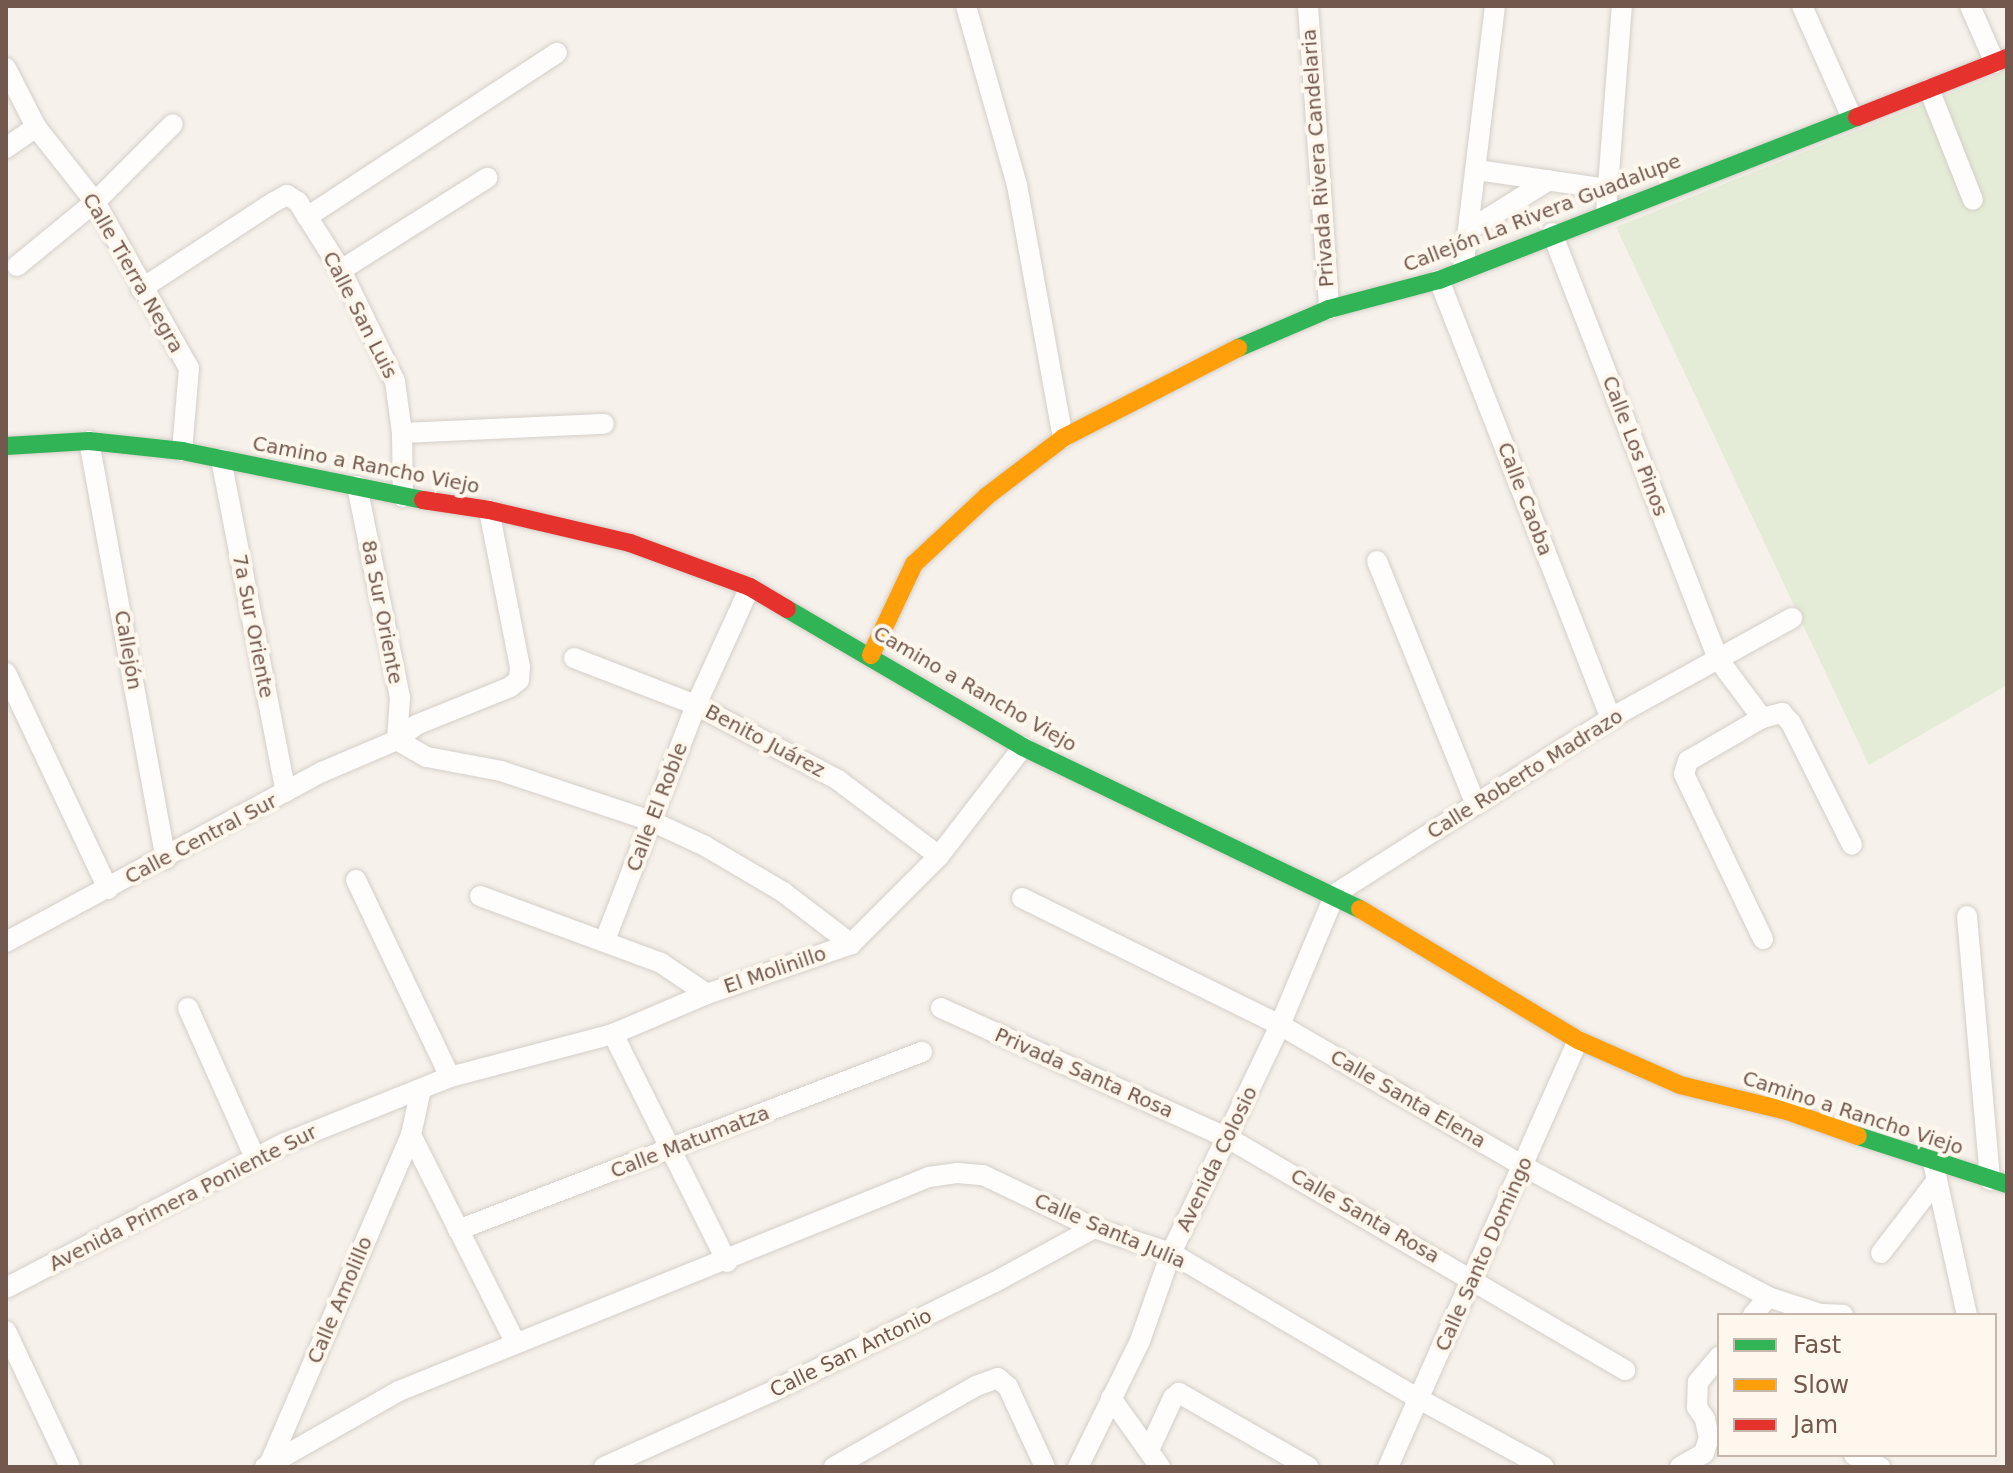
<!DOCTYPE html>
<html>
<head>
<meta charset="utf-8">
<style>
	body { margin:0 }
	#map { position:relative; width:2013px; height:1473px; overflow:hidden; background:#f6f1eb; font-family:"DejaVu Sans",sans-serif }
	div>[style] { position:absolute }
	.green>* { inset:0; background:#e4ecd7 }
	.roads { filter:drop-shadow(0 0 2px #d5cec8) drop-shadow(0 0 2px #d5cec8) }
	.street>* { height:20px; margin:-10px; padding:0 10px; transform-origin:10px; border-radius:10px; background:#fefdfc }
	.fast>* { height:18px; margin:-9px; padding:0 9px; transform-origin:9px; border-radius:9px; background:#30b455 }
	.slow>* { height:18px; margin:-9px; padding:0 9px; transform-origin:9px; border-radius:9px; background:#ff9f0a }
	.jam>* { height:18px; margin:-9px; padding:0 9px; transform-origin:9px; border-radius:9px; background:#e5322d }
	span { translate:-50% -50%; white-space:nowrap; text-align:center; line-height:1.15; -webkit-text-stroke:8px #fef7ed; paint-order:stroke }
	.street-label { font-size:20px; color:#73584d }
	.frame { position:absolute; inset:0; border:8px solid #73584d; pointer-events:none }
	.legend { position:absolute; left:1717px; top:1313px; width:280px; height:144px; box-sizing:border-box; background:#fef7ed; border:2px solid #c6b7ad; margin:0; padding:10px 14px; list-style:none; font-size:24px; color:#73584d }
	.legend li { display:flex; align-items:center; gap:16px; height:40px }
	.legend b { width:40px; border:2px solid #c6b7ad }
</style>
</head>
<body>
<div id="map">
	<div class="green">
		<div style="clip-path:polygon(2007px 71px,2007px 685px,1869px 765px,1616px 227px)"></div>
	</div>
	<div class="roads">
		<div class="street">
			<div style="left:966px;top:6px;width:186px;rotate:74.1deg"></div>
			<div style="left:1017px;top:185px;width:257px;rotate:79.7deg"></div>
			<div style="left:1308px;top:6px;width:304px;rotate:86deg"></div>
			<div style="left:1802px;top:6px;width:123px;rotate:65.9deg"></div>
			<div style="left:1970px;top:6px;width:62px;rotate:66.3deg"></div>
			<div style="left:6px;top:68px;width:66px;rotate:63deg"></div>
			<div style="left:36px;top:127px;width:95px;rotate:51.8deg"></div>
			<div style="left:95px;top:202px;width:191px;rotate:60.5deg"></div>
			<div style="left:189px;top:368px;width:83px;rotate:94.8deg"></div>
			<div style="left:1929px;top:89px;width:119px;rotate:68.4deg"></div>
			<div style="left:6px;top:148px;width:37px;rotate:-35deg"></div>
			<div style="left:1477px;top:170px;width:131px;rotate:8.3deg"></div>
			<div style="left:1606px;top:212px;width:207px;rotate:-85.6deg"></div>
			<div style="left:307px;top:217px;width:299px;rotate:-33.3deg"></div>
			<div style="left:1469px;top:230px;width:94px;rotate:-32deg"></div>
			<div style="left:1552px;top:233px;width:457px;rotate:68.7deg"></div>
			<div style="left:1718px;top:659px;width:74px;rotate:53.3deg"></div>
			<div style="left:17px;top:266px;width:101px;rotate:-39.4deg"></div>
			<div style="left:95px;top:202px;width:110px;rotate:-45deg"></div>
			<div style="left:341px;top:270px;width:173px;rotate:-32.2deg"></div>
			<div style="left:1463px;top:270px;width:266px;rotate:-83.1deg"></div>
			<div style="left:1439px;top:280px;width:471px;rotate:68.6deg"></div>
			<div style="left:141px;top:289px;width:159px;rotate:-33.2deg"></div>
			<div style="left:274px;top:202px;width:15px;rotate:-28deg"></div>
			<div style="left:287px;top:195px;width:13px;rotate:32deg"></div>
			<div style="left:298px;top:202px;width:80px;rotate:57.7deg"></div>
			<div style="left:341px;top:270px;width:123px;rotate:64.1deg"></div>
			<div style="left:395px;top:381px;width:52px;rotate:82.3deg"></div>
			<div style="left:402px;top:433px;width:64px;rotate:89.1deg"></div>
			<div style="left:402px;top:433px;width:202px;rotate:-2.6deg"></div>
			<div style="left:89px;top:441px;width:425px;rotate:79.6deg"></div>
			<div style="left:221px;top:459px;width:339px;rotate:79deg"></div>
			<div style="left:357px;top:486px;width:216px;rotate:78.5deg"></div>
			<div style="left:400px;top:698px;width:42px;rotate:94.1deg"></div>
			<div style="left:1377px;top:561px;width:263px;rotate:67.9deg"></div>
			<div style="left:574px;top:658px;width:131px;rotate:21.1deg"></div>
			<div style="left:696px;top:705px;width:161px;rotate:27.8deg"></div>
			<div style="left:838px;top:780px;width:126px;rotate:37deg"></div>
			<div style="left:6px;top:673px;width:239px;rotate:64.7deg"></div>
			<div style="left:397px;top:740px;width:34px;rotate:30deg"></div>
			<div style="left:427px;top:757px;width:75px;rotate:10.7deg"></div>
			<div style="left:501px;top:771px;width:158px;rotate:18.4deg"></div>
			<div style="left:651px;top:821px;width:60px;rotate:24.8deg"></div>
			<div style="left:705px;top:846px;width:91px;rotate:30.5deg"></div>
			<div style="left:783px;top:892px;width:86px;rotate:37.4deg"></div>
			<div style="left:356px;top:880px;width:218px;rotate:64.5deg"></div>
			<div style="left:480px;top:896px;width:193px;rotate:20.3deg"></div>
			<div style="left:661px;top:963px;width:55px;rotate:34deg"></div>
			<div style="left:1022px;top:898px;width:288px;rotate:26.2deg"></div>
			<div style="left:1280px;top:1025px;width:281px;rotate:30.1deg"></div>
			<div style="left:1523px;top:1166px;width:278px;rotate:28.1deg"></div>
			<div style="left:1768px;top:1297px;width:55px;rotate:18.1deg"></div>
			<div style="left:1820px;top:1314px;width:23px;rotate:2deg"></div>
			<div style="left:1967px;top:916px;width:265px;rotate:85deg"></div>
			<div style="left:1763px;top:939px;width:183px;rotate:-115.6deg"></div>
			<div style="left:1684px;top:774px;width:14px;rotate:-73deg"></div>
			<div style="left:1688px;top:761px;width:86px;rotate:-30.2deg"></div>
			<div style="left:1762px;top:718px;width:21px;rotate:-14deg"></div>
			<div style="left:1782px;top:713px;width:13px;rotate:48deg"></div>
			<div style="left:1791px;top:723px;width:136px;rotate:63.4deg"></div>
			<div style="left:605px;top:940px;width:252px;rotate:-68.8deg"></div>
			<div style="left:696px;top:705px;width:130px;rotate:-65.4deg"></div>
			<div style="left:6px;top:942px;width:359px;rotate:-28.3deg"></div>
			<div style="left:322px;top:772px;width:82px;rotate:-23.1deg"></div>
			<div style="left:397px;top:740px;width:24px;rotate:-38deg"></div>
			<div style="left:416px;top:725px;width:101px;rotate:-22deg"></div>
			<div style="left:510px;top:687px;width:11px;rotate:-38deg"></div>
			<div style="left:519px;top:680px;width:13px;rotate:-86deg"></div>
			<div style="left:520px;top:667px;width:160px;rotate:-101.2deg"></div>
			<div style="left:188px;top:1008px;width:164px;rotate:65.9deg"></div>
			<div style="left:941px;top:1008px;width:315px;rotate:24.4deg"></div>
			<div style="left:1228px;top:1138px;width:460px;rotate:30.3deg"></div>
			<div style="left:613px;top:1034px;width:255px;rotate:63.4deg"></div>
			<div style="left:421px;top:1089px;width:47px;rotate:102.3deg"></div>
			<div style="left:411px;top:1135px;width:232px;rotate:63.3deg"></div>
			<div style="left:1933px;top:1162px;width:157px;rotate:77.5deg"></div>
			<div style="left:458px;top:1230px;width:497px;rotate:-21deg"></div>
			<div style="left:1881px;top:1253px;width:92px;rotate:-52.5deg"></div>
			<div style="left:6px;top:1288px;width:314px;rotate:-27.5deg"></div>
			<div style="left:285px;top:1143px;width:178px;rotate:-21.8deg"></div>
			<div style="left:450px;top:1077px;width:169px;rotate:-14.8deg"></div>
			<div style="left:613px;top:1034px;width:102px;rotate:-23.1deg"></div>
			<div style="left:707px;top:994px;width:152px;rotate:-19.1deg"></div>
			<div style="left:851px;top:944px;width:124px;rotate:-45deg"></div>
			<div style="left:939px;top:856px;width:138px;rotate:-52.4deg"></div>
			<div style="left:1753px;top:1315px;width:23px;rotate:-50deg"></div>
			<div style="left:6px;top:1331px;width:150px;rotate:64.8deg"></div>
			<div style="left:1111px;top:1398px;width:85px;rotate:54.6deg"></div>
			<div style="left:1149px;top:1450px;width:57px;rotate:-65.2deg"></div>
			<div style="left:1173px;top:1398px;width:8px;rotate:-40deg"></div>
			<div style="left:1179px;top:1393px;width:149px;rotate:29.8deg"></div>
			<div style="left:1854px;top:1455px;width:29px;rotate:25deg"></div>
			<div style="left:269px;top:1465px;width:359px;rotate:-66.7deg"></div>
			<div style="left:265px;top:1467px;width:154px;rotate:-29.6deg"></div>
			<div style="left:399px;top:1391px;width:572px;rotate:-21.99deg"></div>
			<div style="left:929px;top:1177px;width:29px;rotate:-8deg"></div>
			<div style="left:958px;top:1173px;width:25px;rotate:5deg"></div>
			<div style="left:983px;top:1175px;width:123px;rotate:25.5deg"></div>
			<div style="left:1094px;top:1228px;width:81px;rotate:18deg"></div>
			<div style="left:1171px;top:1253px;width:288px;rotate:30.5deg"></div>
			<div style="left:1419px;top:1399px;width:142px;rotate:28.5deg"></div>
			<div style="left:604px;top:1467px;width:185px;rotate:-24.2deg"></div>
			<div style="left:773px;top:1391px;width:247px;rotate:-26.2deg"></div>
			<div style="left:995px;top:1282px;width:113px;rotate:-28.6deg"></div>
			<div style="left:834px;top:1467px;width:163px;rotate:-29.7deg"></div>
			<div style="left:976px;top:1386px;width:23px;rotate:-20deg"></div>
			<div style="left:998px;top:1378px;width:13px;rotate:42deg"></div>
			<div style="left:1008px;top:1387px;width:88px;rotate:65.2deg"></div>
			<div style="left:1078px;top:1467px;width:140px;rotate:-63.8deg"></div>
			<div style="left:1140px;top:1341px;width:93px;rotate:-70.6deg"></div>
			<div style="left:1171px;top:1253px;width:253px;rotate:-64.4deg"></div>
			<div style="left:1280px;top:1025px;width:142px;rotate:-67.2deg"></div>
			<div style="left:1335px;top:894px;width:327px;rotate:-32.5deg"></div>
			<div style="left:1611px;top:718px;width:207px;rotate:-28.9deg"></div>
			<div style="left:1388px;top:1467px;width:467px;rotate:-66deg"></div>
			<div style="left:1680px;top:1467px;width:28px;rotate:-30deg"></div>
			<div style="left:1704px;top:1453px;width:16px;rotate:-72deg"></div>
			<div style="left:1709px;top:1438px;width:19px;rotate:-102deg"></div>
			<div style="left:1705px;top:1419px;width:14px;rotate:-124deg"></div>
			<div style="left:1697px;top:1407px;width:25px;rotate:-88deg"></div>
			<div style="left:1698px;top:1382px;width:33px;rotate:-50deg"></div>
		</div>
		<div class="fast">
			<div style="left:1238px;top:348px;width:99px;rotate:-23.2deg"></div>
			<div style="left:1329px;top:309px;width:114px;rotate:-14.8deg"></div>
			<div style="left:1439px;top:280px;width:449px;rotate:-21.3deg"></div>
			<div style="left:6px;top:446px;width:83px;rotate:-3.4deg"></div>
			<div style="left:89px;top:441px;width:94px;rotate:6.1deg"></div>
			<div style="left:182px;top:451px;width:246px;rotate:11.5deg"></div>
			<div style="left:787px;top:609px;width:273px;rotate:30.3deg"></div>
			<div style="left:1023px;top:747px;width:374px;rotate:25.7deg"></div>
			<div style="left:1858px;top:1136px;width:157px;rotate:17.9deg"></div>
		</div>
		<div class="slow">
			<div style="left:871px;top:655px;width:101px;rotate:-64.7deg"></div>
			<div style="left:914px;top:564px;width:100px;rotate:-43deg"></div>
			<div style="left:987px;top:496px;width:96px;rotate:-37.3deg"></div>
			<div style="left:1063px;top:438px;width:197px;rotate:-27.2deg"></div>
			<div style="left:1360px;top:909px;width:254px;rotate:31deg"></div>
			<div style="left:1578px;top:1040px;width:111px;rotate:23.8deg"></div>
			<div style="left:1680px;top:1085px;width:110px;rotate:13.7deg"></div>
			<div style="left:1787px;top:1111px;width:75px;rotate:19.4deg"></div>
		</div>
		<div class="jam">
			<div style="left:1857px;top:117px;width:161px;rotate:-21.5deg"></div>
			<div style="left:423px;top:500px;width:67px;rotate:8.6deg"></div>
			<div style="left:489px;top:510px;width:145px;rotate:13.2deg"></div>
			<div style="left:630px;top:543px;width:128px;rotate:20.1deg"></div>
			<div style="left:750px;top:587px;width:43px;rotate:30.7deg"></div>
		</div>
	</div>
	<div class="street-label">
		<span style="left:1318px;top:158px;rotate:-94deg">Privada Rivera Candelaria</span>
		<span style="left:1542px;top:213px;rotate:-21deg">Callejón La Rivera Guadalupe</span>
		<span style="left:133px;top:273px;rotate:60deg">Calle Tierra Negra</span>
		<span style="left:360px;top:315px;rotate:63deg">Calle San Luis</span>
		<span style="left:1635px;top:446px;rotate:69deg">Calle Los Pinos</span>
		<span style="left:366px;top:465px;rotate:11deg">Camino a Rancho Viejo</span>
		<span style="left:1525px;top:499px;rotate:69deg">Calle Caoba</span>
		<span style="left:382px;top:612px;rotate:79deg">8a Sur Oriente</span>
		<span style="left:253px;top:626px;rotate:79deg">7a Sur Oriente</span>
		<span style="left:128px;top:650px;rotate:80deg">Callejón</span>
		<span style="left:975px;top:689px;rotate:30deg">Camino a Rancho Viejo</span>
		<span style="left:765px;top:741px;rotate:28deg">Benito Juárez</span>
		<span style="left:1525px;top:774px;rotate:-32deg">Calle Roberto Madrazo</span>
		<span style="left:657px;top:807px;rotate:-69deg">Calle El Roble</span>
		<span style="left:201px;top:839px;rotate:-28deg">Calle Central Sur</span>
		<span style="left:775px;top:970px;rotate:-19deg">El Molinillo</span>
		<span style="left:1084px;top:1073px;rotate:24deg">Privada Santa Rosa</span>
		<span style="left:1408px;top:1099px;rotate:30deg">Calle Santa Elena</span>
		<span style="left:1853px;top:1113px;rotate:18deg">Camino a Rancho Viejo</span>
		<span style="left:690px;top:1142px;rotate:-21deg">Calle Matumatza</span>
		<span style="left:1217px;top:1159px;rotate:-64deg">Avenida Colosio</span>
		<span style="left:183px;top:1198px;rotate:-27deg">Avenida Primera Poniente Sur</span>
		<span style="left:1365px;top:1216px;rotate:30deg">Calle Santa Rosa</span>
		<span style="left:1110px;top:1231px;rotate:23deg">Calle Santa Julia</span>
		<span style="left:1484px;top:1254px;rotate:-66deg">Calle Santo Domingo</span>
		<span style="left:340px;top:1300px;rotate:-67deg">Calle Amolillo</span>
		<span style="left:851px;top:1353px;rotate:-26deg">Calle San Antonio</span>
	</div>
	<div class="frame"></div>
	<ul class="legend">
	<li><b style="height:10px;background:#30b455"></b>Fast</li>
	<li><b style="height:10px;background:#ff9f0a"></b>Slow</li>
	<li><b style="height:10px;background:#e5322d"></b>Jam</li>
	</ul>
</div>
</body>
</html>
